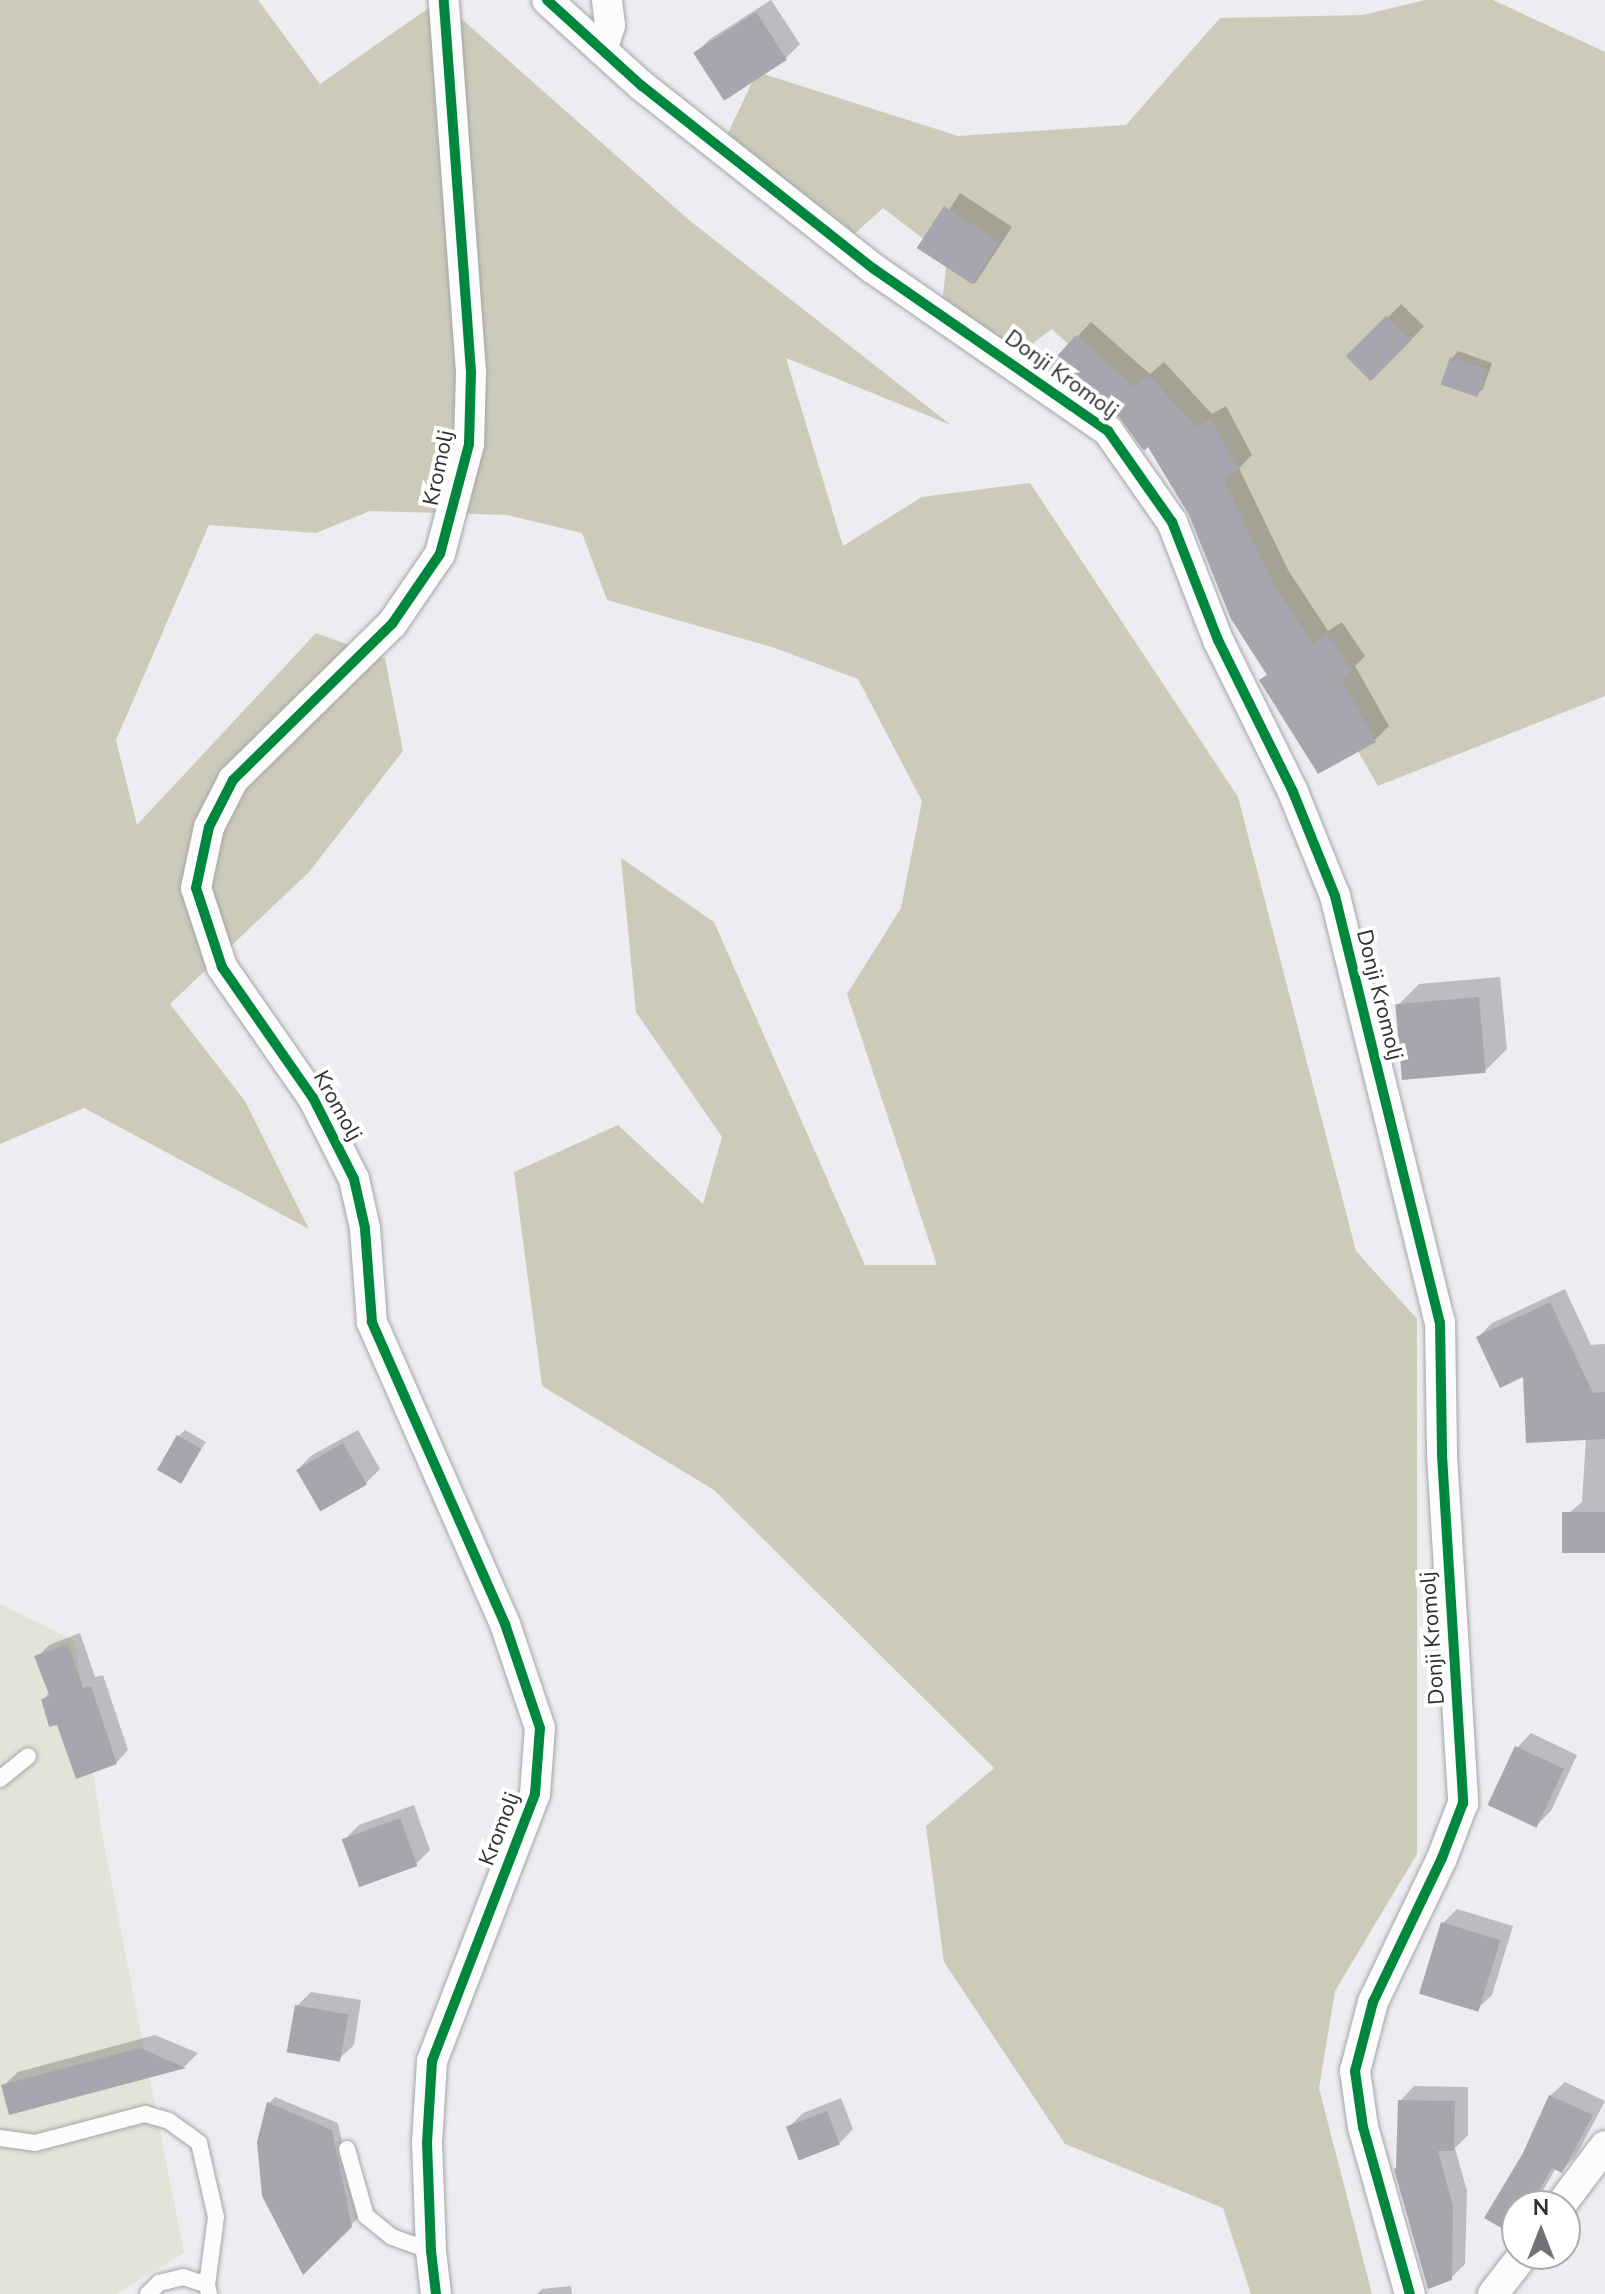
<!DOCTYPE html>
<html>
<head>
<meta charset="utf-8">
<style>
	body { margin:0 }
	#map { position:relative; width:1605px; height:2294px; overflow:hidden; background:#ececf1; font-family:"Nunito Sans",sans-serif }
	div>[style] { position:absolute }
	.green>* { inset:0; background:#e4e3d7 }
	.forest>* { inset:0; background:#cccbba }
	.shadow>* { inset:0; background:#0003; transform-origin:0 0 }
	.building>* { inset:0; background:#a6a6ae; transform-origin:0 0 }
	.roads { filter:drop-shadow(0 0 2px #a5a5a9) drop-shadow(0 0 2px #a5a5a9) }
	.service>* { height:16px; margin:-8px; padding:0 8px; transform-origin:8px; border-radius:8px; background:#fcfcfd }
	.minor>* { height:30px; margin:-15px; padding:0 15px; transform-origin:15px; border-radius:15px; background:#fcfcfd }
	.cycleway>* { height:10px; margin:-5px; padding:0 5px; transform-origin:5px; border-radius:5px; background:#00873e }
	span { translate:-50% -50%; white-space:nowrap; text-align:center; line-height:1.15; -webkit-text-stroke:8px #fff; paint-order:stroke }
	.street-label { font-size:22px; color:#303033 }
	.north { position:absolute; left:1501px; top:2190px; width:80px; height:80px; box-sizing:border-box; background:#fff; border:2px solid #acacad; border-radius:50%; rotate:0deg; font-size:22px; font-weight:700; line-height:32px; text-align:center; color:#303033 }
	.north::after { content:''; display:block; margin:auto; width:28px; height:36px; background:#727276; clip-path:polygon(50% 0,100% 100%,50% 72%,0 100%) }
</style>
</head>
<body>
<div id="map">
	<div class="green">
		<div style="clip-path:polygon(0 1604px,75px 1641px,102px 1834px,184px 2253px,116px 2294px,0 2294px)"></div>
	</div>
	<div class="forest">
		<div style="clip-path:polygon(0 0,258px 0,320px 84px,440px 0,689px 220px,951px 425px,786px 358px,843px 546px,922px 497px,1030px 483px,1238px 797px,1356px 1251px,1417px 1319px,1417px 1854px,1335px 1991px,1319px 2088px,1372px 2294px,1251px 2294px,1223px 2208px,1065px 2144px,944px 1962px,926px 1826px,994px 1768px,714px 1490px,542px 1386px,514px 1172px,618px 1125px,703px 1204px,722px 1137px,636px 1012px,621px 858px,714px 922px,865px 1265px,937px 1265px,847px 994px,901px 908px,922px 801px,858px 679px,772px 647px,607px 600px,582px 533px,507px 515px,370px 511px,316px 533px,209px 525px,116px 740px,137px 825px,316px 633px,385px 658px,403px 751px,309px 872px,170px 1004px,245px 1101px,309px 1229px,84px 1108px,0 1144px)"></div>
		<div style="clip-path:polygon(1425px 0,1493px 0,1605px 52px,1605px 696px,1378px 786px,1281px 618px,1209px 476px,1052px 329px,994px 372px,940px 325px,947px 257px,883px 208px,840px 247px,718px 154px,757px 72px,958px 136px,1126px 125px,1220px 18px,1363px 15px)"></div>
	</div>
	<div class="shadow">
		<div style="clip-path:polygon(771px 0,800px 44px,786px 58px,725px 98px,695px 54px,710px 39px)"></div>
		<div style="left:960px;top:193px;width:62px;height:68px;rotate:33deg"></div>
		<div style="left:1401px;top:304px;width:32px;height:74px;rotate:44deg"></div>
		<div style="clip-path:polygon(1091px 322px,1150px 374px,1164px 362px,1212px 414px,1226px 406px,1252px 455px,1239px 468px,1288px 570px,1328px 631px,1342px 622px,1365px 656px,1355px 666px,1389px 726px,1375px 740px,1269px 673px,1191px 515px,1149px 444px,1077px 337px)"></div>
		<div style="clip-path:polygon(1458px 351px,1492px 363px,1483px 389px,1476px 395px,1452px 358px)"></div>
		<div style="clip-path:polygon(1500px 977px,1507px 1049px,1485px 1071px,1397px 1006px,1419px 984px)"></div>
		<div style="clip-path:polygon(1565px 1289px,1591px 1345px,1605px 1344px,1605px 1551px,1564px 1517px,1582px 1502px,1586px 1438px,1525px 1374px,1478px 1337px,1492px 1323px)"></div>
		<div style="clip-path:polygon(185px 1430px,206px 1442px,180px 1481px,179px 1436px)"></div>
		<div style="clip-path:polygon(358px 1430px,380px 1469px,365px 1484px,298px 1469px,312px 1455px)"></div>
		<div style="clip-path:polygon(80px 1633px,95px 1677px,103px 1675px,128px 1750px,116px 1763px,58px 1723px,43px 1700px,50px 1692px,37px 1657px,49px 1645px)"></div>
		<div style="clip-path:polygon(1531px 1733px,1577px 1755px,1551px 1811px,1537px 1825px,1517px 1748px)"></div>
		<div style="clip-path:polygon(414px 1805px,430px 1850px,416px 1864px,345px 1839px,359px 1825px)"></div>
		<div style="clip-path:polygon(1457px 1909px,1513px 1926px,1492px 1995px,1477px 2009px,1443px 1923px)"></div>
		<div style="clip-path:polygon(311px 1992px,361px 2000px,354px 2045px,339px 2059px,297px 2006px)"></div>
		<div style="clip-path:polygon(155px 2035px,198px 2053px,185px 2066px,10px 2113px,3px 2086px,18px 2072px)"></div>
		<div style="clip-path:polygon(1565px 2082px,1605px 2101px,1576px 2156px,1562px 2171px,1556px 2168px,1534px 2206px,1517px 2206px,1517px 2228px,1513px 2232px,1525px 2154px,1550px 2096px)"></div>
		<div style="clip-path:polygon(1414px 2086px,1468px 2087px,1468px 2135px,1455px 2148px,1467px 2191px,1465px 2264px,1451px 2278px,1398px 2167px,1400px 2101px)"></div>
		<div style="clip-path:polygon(275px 2097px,338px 2123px,358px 2218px,303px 2272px,269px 2103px)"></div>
		<div style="clip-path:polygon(841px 2098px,853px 2129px,839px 2144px,789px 2127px,803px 2113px)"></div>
		<div style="clip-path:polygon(571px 2286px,572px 2294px,537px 2294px,542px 2289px)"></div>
	</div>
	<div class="building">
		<div style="left:756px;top:12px;width:57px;height:75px;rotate:57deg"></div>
		<div style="left:944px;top:206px;width:66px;height:50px;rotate:33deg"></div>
		<div style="left:1386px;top:316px;width:35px;height:57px;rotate:45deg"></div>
		<div style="clip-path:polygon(1076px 335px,1134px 387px,1148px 375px,1197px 427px,1211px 419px,1239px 471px,1223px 479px,1274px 585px,1313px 644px,1327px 634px,1352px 671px,1341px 679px,1376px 742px,1318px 774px,1259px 680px,1267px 675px,1231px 619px,1189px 515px,1148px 447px,1144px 451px,1119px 417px,1047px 367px)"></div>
		<div style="left:1450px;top:357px;width:39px;height:29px;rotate:19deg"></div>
		<div style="left:1479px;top:997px;width:76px;height:84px;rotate:85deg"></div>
		<div style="clip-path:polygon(1550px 1302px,1593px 1393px,1605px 1392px,1605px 1439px,1526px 1443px,1523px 1377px,1500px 1388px,1476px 1337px)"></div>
		<div style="left:177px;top:1435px;width:28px;height:40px;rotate:30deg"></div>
		<div style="left:343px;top:1443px;width:48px;height:54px;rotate:60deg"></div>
		<div style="left:1605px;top:1512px;width:41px;height:43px;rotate:90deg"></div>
		<div style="clip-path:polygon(68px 1644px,83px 1688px,91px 1686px,117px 1764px,76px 1779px,57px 1725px,49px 1727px,41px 1699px,50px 1697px,34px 1656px)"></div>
		<div style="left:1515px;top:1746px;width:54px;height:65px;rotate:25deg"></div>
		<div style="left:400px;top:1818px;width:51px;height:62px;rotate:70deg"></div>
		<div style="left:1441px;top:1922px;width:62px;height:75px;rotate:17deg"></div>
		<div style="left:295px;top:2005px;width:54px;height:48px;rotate:10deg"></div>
		<div style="clip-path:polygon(140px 2048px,186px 2068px,9px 2115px,1px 2085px)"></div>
		<div style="clip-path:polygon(1549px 2095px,1593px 2115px,1562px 2173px,1552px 2168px,1530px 2206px,1517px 2206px,1517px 2237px,1484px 2218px,1523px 2153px)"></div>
		<div style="clip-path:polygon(1398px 2100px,1455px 2101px,1454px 2151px,1438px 2151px,1453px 2206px,1452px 2280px,1428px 2289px,1394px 2169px,1396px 2168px)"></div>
		<div style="clip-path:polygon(267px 2102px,332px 2130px,352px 2227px,303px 2275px,262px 2196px,257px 2142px)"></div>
		<div style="left:827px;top:2111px;width:36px;height:44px;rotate:69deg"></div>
	</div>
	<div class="roads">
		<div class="service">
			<div style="left:0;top:1779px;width:36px;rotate:-39deg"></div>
			<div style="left:0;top:2138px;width:35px;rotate:8deg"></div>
			<div style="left:35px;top:2143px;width:114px;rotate:-14.8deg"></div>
			<div style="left:145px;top:2114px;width:25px;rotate:16deg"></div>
			<div style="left:169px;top:2121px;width:37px;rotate:36deg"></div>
			<div style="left:199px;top:2143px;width:76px;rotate:77.1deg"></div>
			<div style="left:216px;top:2217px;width:69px;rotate:97.5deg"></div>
			<div style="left:347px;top:2149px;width:70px;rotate:74.2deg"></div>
			<div style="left:366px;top:2216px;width:33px;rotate:39deg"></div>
			<div style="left:392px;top:2237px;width:41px;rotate:19.7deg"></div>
			<div style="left:148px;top:2294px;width:16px;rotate:-45deg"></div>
			<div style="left:159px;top:2283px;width:25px;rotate:-14deg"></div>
			<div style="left:183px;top:2277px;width:25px;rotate:18deg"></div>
			<div style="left:207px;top:2285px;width:8px;rotate:76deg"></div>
		</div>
		<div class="minor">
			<div style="left:547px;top:0;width:128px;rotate:42.2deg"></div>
			<div style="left:642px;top:86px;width:295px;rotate:38.3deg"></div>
			<div style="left:874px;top:269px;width:285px;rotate:34.7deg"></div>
			<div style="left:1108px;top:431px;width:111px;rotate:54.9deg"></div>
			<div style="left:1172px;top:522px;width:127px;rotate:68.7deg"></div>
			<div style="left:1218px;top:640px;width:169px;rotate:63.7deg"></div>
			<div style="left:1293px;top:792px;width:112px;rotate:68deg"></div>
			<div style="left:1335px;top:896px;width:439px;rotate:76.2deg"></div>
			<div style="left:1440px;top:1322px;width:133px;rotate:89.1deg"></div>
			<div style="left:1442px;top:1455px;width:349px;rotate:86.5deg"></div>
			<div style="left:1463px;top:1803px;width:59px;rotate:110.9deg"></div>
			<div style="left:1442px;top:1858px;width:160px;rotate:115.6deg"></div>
			<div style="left:1373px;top:2002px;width:71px;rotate:104.6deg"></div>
			<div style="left:1355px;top:2071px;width:57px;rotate:81.9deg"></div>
			<div style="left:1363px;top:2127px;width:173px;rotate:74.3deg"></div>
			<div style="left:602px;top:50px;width:26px;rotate:-72deg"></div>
			<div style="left:610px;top:25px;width:25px;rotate:-97deg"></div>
			<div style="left:1560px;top:2206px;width:75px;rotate:-53.1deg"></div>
			<div style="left:436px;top:2294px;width:43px;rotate:-96.6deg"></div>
			<div style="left:431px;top:2251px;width:108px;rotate:-92.1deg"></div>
			<div style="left:427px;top:2143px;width:82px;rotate:-86.5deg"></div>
			<div style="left:432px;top:2061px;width:286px;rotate:-68.9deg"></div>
			<div style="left:535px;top:1794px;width:66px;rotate:-85.7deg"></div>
			<div style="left:540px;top:1728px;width:110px;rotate:-108.6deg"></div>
			<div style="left:505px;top:1624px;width:330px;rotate:-113.8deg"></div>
			<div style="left:372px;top:1322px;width:94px;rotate:-94.3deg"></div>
			<div style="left:365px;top:1228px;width:50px;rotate:-102.7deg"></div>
			<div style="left:354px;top:1179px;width:91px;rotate:-116.8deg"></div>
			<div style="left:313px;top:1098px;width:160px;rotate:-124.8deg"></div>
			<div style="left:222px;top:967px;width:83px;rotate:-108.2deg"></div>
			<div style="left:196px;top:888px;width:62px;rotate:-78deg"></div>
			<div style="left:209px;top:827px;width:53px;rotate:-62.9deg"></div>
			<div style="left:233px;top:780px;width:223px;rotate:-44.5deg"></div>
			<div style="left:392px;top:624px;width:85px;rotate:-55.6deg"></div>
			<div style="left:440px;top:554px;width:114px;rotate:-75.2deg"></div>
			<div style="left:469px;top:444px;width:72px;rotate:-88.4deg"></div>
			<div style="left:471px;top:372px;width:373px;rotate:-94.2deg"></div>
			<div style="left:1493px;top:2294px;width:51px;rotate:-52.2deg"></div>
		</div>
	</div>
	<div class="cycleway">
		<div style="left:547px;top:0;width:128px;rotate:42.2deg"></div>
		<div style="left:642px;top:86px;width:295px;rotate:38.3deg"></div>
		<div style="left:874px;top:269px;width:285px;rotate:34.7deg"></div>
		<div style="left:1108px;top:431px;width:111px;rotate:54.9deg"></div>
		<div style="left:1172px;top:522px;width:127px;rotate:68.7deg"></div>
		<div style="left:1218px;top:640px;width:169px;rotate:63.7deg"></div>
		<div style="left:1293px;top:792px;width:112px;rotate:68deg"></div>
		<div style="left:1335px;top:896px;width:439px;rotate:76.2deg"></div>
		<div style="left:1440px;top:1322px;width:133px;rotate:89.1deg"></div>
		<div style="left:1442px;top:1455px;width:349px;rotate:86.5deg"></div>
		<div style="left:1463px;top:1803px;width:59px;rotate:110.9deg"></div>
		<div style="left:1442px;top:1858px;width:160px;rotate:115.6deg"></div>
		<div style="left:1373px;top:2002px;width:71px;rotate:104.6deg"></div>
		<div style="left:1355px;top:2071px;width:57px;rotate:81.9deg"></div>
		<div style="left:1363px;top:2127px;width:173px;rotate:74.3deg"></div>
		<div style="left:436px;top:2294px;width:43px;rotate:-96.6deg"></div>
		<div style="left:431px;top:2251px;width:108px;rotate:-92.1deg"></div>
		<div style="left:427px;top:2143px;width:82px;rotate:-86.5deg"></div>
		<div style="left:432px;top:2061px;width:286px;rotate:-68.9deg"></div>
		<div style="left:535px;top:1794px;width:66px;rotate:-85.7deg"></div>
		<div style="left:540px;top:1728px;width:110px;rotate:-108.6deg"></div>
		<div style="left:505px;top:1624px;width:330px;rotate:-113.8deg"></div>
		<div style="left:372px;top:1322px;width:94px;rotate:-94.3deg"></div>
		<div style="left:365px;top:1228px;width:50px;rotate:-102.7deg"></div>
		<div style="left:354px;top:1179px;width:91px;rotate:-116.8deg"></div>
		<div style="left:313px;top:1098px;width:160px;rotate:-124.8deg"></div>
		<div style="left:222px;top:967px;width:83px;rotate:-108.2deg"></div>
		<div style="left:196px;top:888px;width:62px;rotate:-78deg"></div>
		<div style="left:209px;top:827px;width:53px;rotate:-62.9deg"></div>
		<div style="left:233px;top:780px;width:223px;rotate:-44.5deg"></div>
		<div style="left:392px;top:624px;width:85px;rotate:-55.6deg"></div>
		<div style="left:440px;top:554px;width:114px;rotate:-75.2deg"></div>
		<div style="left:469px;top:444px;width:72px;rotate:-88.4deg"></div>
		<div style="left:471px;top:372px;width:373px;rotate:-94.2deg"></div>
	</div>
	<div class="street-label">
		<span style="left:1061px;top:375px;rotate:36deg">Donji Kromolj</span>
		<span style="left:439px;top:468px;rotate:-78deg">Kromolj</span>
		<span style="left:1379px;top:995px;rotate:76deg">Donji Kromolj</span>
		<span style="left:337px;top:1106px;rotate:61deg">Kromolj</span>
		<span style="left:1433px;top:1638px;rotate:-94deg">Donji Kromolj</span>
		<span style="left:500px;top:1829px;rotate:-69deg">Kromolj</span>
	</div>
	<div class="north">N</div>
</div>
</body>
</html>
